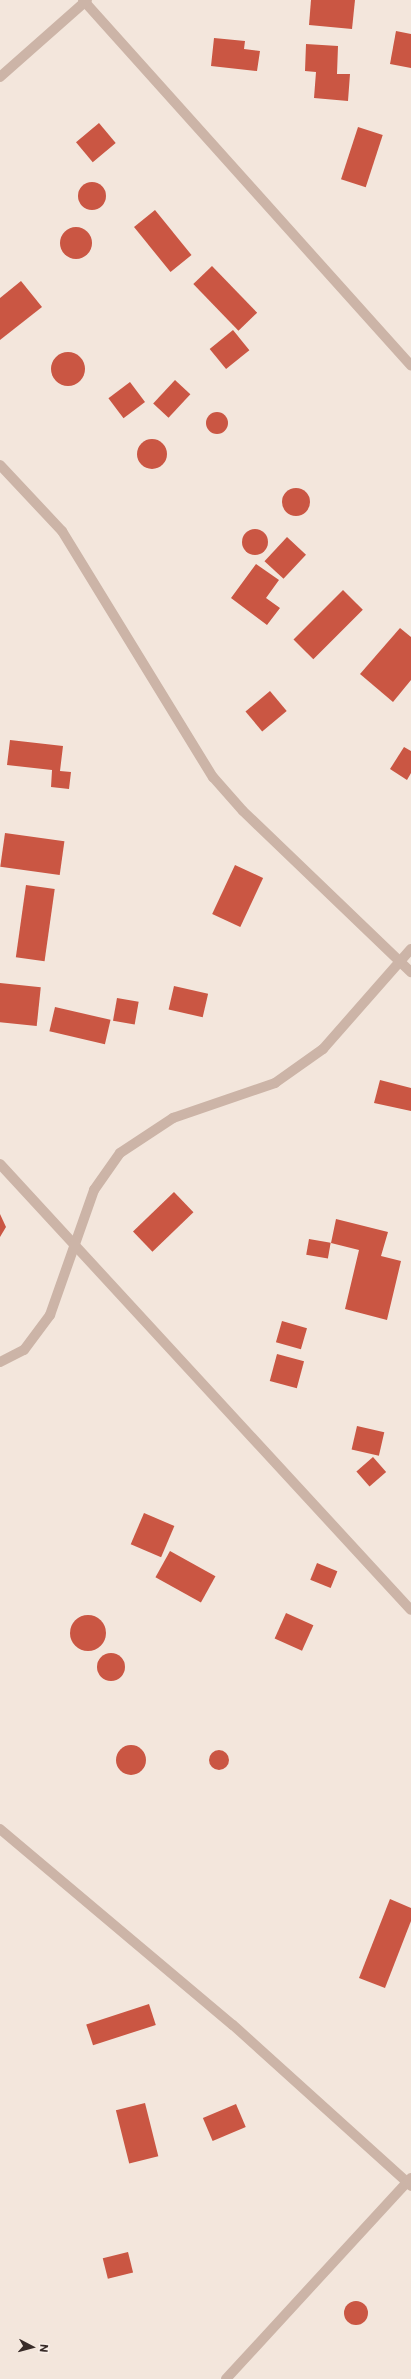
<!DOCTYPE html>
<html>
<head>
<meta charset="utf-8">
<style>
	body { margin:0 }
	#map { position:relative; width:411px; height:2379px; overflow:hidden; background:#f3e6dc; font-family:Commissioner,sans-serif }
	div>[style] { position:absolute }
	.building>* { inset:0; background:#ca5643; transform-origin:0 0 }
	.round { border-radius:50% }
	.street>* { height:10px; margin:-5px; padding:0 5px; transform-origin:5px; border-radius:5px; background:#ccb4a7 }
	span { translate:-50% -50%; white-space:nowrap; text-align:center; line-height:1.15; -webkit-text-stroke:3px #faf0e9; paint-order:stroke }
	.north { position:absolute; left:12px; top:2327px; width:40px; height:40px; -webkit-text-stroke:3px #faf0e9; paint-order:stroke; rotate:96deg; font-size:11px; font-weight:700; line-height:16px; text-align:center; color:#382b28 }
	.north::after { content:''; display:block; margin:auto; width:14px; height:18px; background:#382b28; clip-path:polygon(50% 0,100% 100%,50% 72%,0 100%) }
</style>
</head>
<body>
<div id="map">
	<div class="building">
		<div style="clip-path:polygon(311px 0,355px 0,352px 29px,309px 25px)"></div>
		<div style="clip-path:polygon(396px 31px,411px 34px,411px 68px,390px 64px)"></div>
		<div style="clip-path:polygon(214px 38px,245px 41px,244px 49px,260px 51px,257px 71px,211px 66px)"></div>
		<div style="clip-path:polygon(306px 44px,338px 46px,337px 74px,350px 74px,348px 101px,314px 98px,316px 72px,305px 71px)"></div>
		<div style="left:99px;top:123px;width:26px;height:30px;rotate:50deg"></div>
		<div style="left:358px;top:127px;width:26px;height:55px;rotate:18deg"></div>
		<div class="round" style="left:78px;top:182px;width:28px;height:28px"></div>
		<div style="left:155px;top:210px;width:58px;height:27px;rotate:51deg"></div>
		<div class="round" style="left:60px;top:227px;width:32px;height:32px"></div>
		<div style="left:212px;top:266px;width:65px;height:26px;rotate:46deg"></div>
		<div style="clip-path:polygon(21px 281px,42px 307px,0 340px,0 298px)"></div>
		<div style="left:233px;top:330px;width:26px;height:30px;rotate:51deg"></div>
		<div class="round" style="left:51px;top:352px;width:34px;height:34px"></div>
		<div style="left:175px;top:380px;width:21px;height:32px;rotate:43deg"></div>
		<div style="left:130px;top:382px;width:25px;height:27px;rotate:53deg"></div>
		<div class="round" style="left:206px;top:412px;width:22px;height:22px"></div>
		<div class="round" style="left:137px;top:439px;width:30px;height:30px"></div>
		<div class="round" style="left:282px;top:488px;width:28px;height:28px"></div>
		<div class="round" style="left:242px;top:529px;width:26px;height:26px"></div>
		<div style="left:287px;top:537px;width:26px;height:33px;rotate:43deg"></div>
		<div style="clip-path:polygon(256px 564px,279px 580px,266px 598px,280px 608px,267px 625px,231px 598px)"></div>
		<div style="left:343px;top:590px;width:28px;height:70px;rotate:45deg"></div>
		<div style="clip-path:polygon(400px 628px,411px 637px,411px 680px,393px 702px,360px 674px)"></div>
		<div style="left:270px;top:691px;width:26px;height:32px;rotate:50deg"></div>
		<div style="clip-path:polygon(10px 740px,63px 746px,60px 771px,71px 772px,69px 789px,51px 787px,52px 770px,7px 765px)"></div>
		<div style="clip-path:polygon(404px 747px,411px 751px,411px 773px,407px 780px,390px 769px)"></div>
		<div style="left:5px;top:833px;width:60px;height:34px;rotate:8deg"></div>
		<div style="left:235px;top:865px;width:31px;height:54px;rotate:25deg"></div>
		<div style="left:26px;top:885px;width:29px;height:73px;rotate:8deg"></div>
		<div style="left:0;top:983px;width:41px;height:39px;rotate:6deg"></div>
		<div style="left:174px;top:986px;width:35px;height:24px;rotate:13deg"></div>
		<div style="left:117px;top:998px;width:22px;height:23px;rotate:10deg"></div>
		<div style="left:55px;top:1007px;width:57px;height:25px;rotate:13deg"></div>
		<div style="clip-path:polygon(380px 1080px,411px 1088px,411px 1111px,374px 1103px)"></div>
		<div style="left:174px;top:1192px;width:28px;height:57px;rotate:46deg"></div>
		<div style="clip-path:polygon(0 1214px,6px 1227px,0 1237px)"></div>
		<div style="clip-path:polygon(336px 1219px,388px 1232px,381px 1256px,401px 1261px,387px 1320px,345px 1309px,359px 1250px,331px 1243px)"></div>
		<div style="left:309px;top:1239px;width:22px;height:16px;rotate:10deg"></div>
		<div style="left:282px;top:1321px;width:26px;height:22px;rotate:16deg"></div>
		<div style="left:277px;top:1354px;width:28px;height:28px;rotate:15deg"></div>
		<div style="left:357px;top:1426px;width:28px;height:24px;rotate:13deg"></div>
		<div style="left:373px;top:1457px;width:20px;height:22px;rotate:49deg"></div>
		<div style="left:144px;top:1513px;width:33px;height:34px;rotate:23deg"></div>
		<div style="left:170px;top:1551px;width:52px;height:30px;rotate:29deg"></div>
		<div style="left:317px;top:1563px;width:22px;height:18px;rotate:22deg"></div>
		<div style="left:286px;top:1613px;width:30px;height:28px;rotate:24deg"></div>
		<div class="round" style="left:70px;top:1615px;width:36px;height:36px"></div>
		<div class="round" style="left:97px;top:1653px;width:28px;height:28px"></div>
		<div class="round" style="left:116px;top:1745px;width:30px;height:30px"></div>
		<div class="round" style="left:209px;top:1750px;width:20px;height:20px"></div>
		<div style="clip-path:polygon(390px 1899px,411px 1908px,411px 1921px,385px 1988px,359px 1978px)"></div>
		<div style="left:149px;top:2004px;width:22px;height:66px;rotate:72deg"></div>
		<div style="left:145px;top:2103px;width:55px;height:30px;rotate:76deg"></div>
		<div style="left:236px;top:2104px;width:25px;height:36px;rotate:67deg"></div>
		<div style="left:128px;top:2252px;width:21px;height:26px;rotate:76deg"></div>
		<div class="round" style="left:344px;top:2301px;width:24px;height:24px"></div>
	</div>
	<div class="street">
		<div style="left:83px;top:0;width:491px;rotate:48.1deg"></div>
		<div style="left:0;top:77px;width:116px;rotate:-41.5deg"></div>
		<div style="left:0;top:465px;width:91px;rotate:46.8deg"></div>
		<div style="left:62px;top:531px;width:289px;rotate:58.5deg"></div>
		<div style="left:213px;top:777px;width:45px;rotate:48.6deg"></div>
		<div style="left:243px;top:811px;width:233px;rotate:43.8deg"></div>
		<div style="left:0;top:1164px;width:606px;rotate:47.34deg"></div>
		<div style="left:0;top:1362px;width:27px;rotate:-27deg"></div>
		<div style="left:24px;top:1350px;width:44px;rotate:-53.4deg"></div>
		<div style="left:50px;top:1315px;width:133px;rotate:-70.6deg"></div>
		<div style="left:94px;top:1190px;width:45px;rotate:-54.9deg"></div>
		<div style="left:120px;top:1153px;width:64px;rotate:-33.4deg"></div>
		<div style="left:173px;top:1118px;width:108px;rotate:-18.9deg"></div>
		<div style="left:275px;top:1083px;width:59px;rotate:-35.3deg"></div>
		<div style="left:323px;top:1049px;width:133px;rotate:-48.7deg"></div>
		<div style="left:0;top:1829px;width:304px;rotate:40.1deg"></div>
		<div style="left:233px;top:2025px;width:240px;rotate:42.1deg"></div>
		<div style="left:226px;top:2379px;width:273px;rotate:-47.4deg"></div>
	</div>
	<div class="north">N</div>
</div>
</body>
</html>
